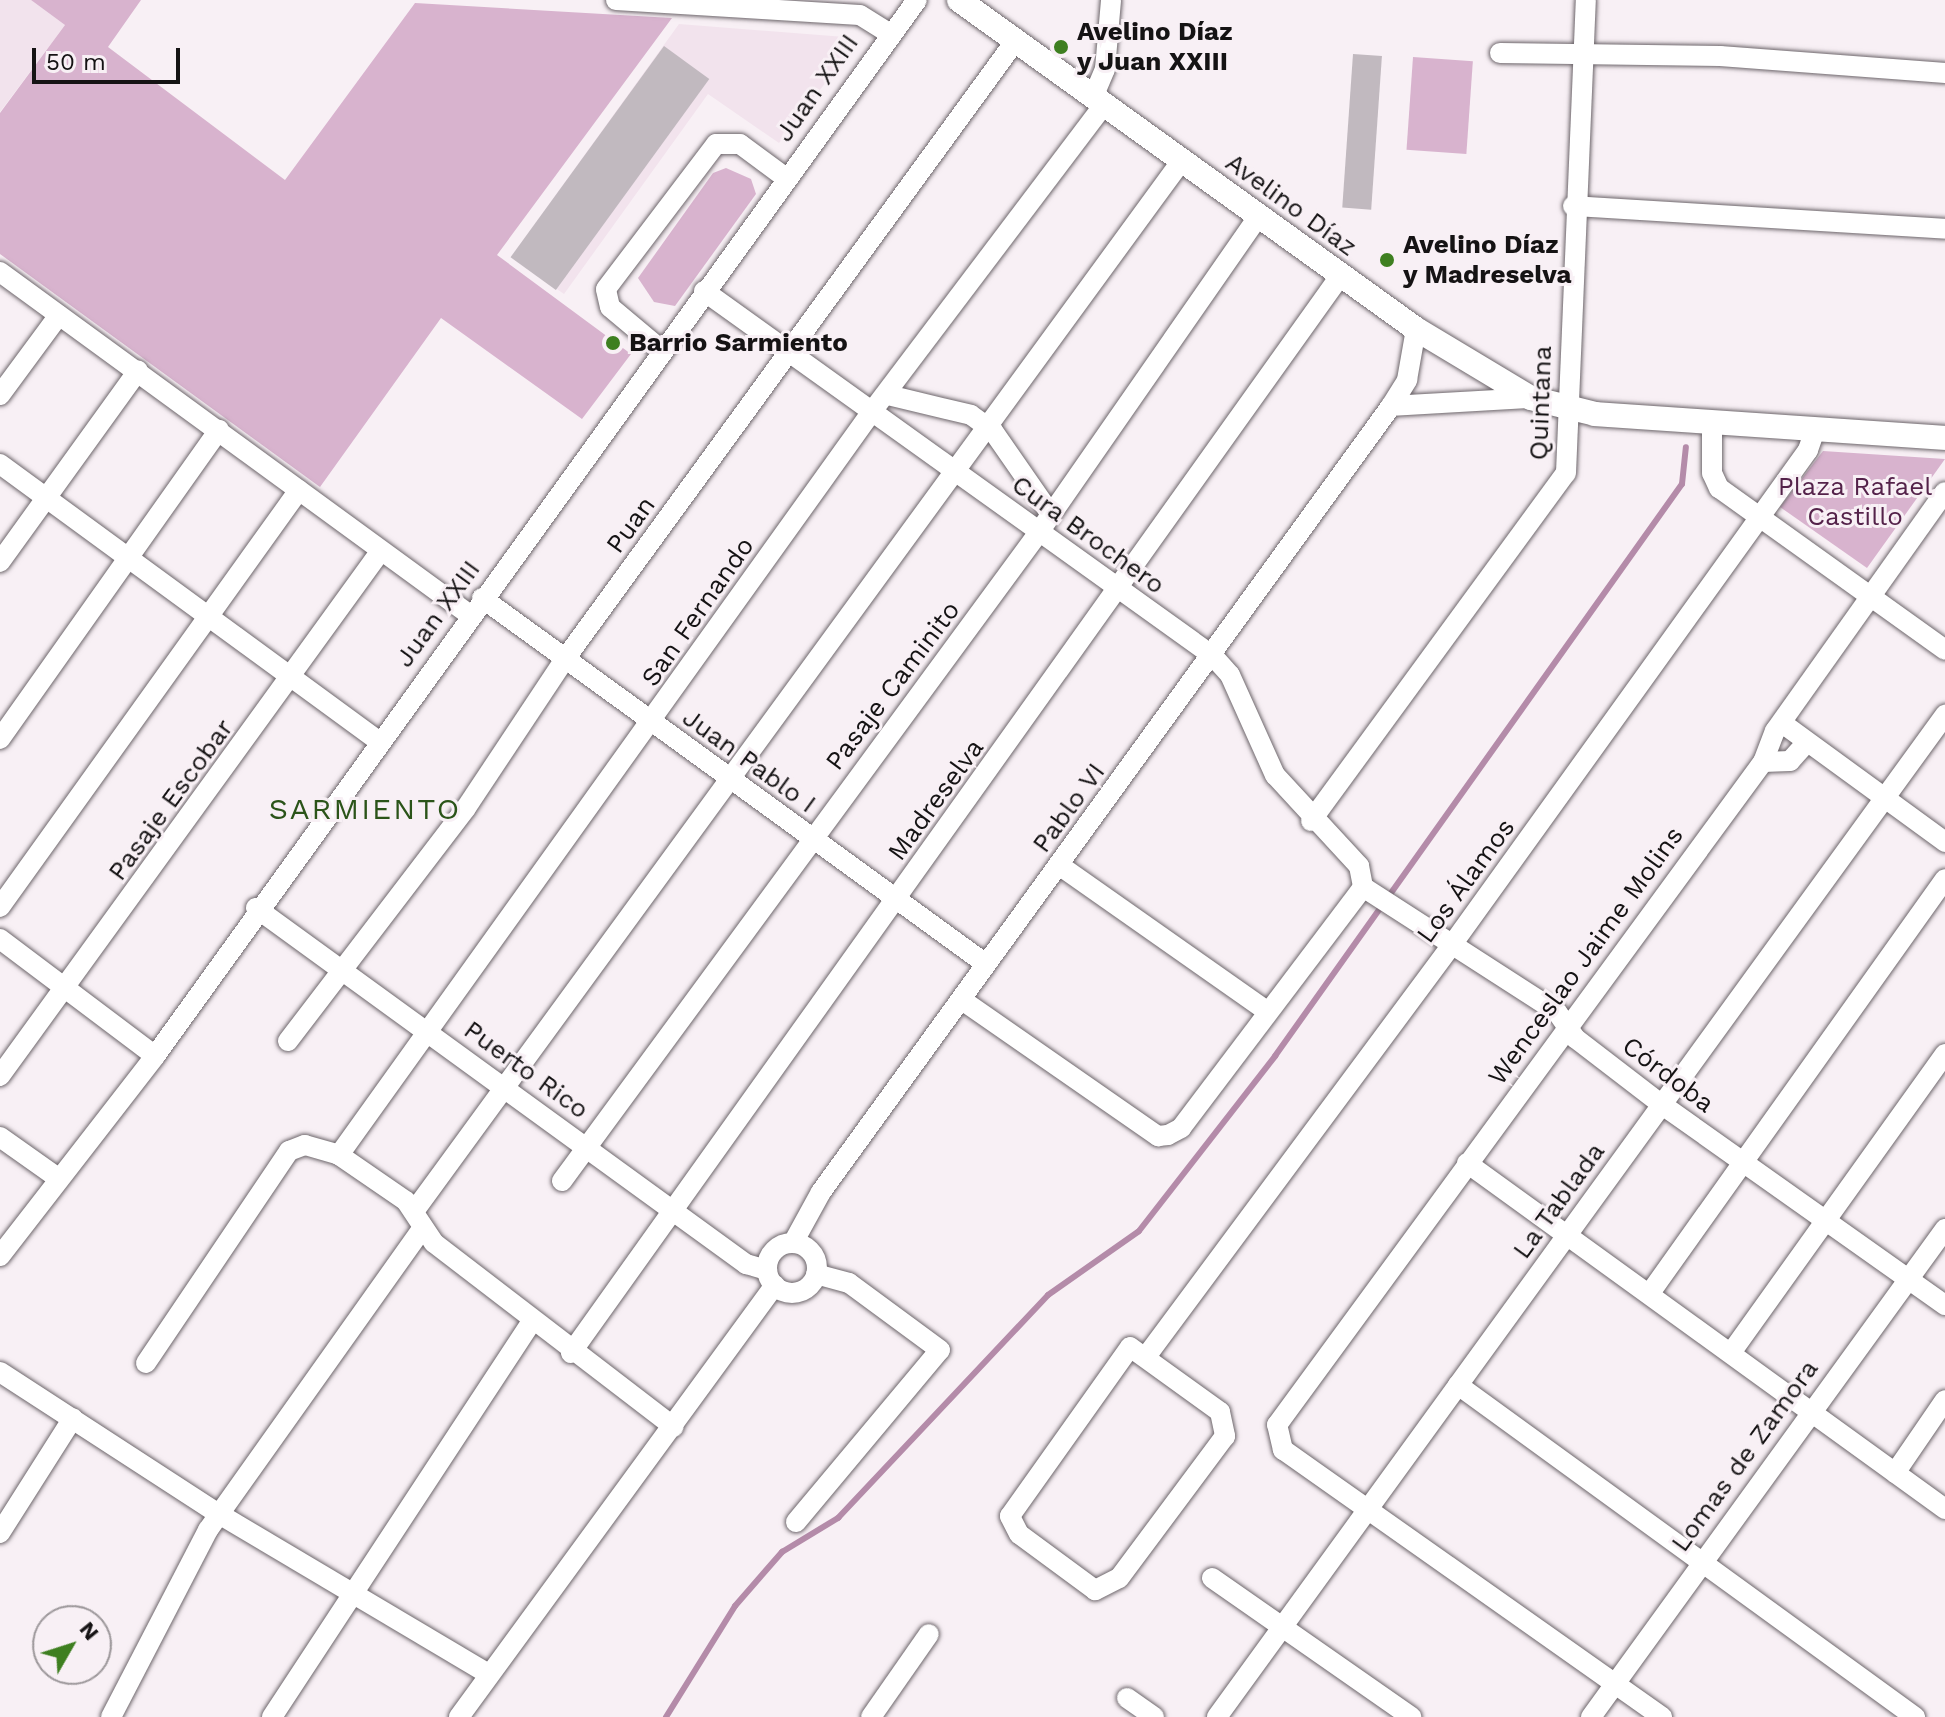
<!DOCTYPE html>
<html>
<head>
<meta charset="utf-8">
<style>
	body { margin:0 }
	#map { position:relative; width:1945px; height:1717px; overflow:hidden; background:#f8f0f5; font-family:"Work Sans",sans-serif }
	div>[style] { position:absolute }
	.built>* { inset:0; background:#f2e3ed }
	.green>* { inset:0; background:#d8b3ce; transform-origin:0 0 }
	.stream>* { height:6px; margin:-3px; padding:0 3px; transform-origin:3px; border-radius:3px; background:#b48ba9 }
	.building>* { inset:0; background:#c1b9bf; transform-origin:0 0 }
	.roads { filter:drop-shadow(0 0 2px #6d666b) drop-shadow(0 0 2px #6d666b) }
	.minor>* { height:20px; margin:-10px; padding:0 10px; transform-origin:10px; border-radius:10px; background:#fff }
	.minor>.ring { margin:-10px; padding:0; box-sizing:content-box; background:none; border:20px solid #fff; border-radius:50% }
	.tertiary>* { height:24px; margin:-12px; padding:0 12px; transform-origin:12px; border-radius:12px; background:#fff }
	.dots>* { width:22px; height:22px; translate:-50% -50%; box-sizing:border-box; border:4px solid #f8f0f5; border-radius:50% }
	span { translate:-50% -50%; white-space:nowrap; text-align:center; line-height:1.15; -webkit-text-stroke:6px #f8f0f5; paint-order:stroke }
	.poi-label { font-size:26px; color:#151314; font-weight:700 }
	.left { translate:0 -50%; text-align:left }
	.street-label { font-size:26px; color:#151314 }
	.park-label { font-size:26px; color:#54224a }
	.quarter-label { font-size:30px; color:#2b5419; letter-spacing:2px }
	.north { position:absolute; left:32px; top:1605px; width:80px; height:80px; box-sizing:border-box; background:#f8f0f5; border:2px solid #9d989b; border-radius:50%; rotate:51deg; font-size:22px; font-weight:700; line-height:32px; text-align:center; color:#151314 }
	.north::after { content:''; display:block; margin:auto; width:28px; height:36px; background:#3e7f20; clip-path:polygon(50% 0,100% 100%,50% 72%,0 100%) }
	.scale { position:absolute; left:32px; top:48px; width:148px; height:36px; box-sizing:border-box; border:4px solid #151314; border-top:0; padding-left:10px; font-size:24px; line-height:28px; white-space:nowrap; color:#151314; -webkit-text-stroke:6px #f8f0f5; paint-order:stroke }
</style>
</head>
<body>
<div id="map">
	<div class="built">
		<div style="clip-path:polygon(0 0,31px 0,65px 25px,0 112px)"></div>
		<div style="clip-path:polygon(679px 24px,845px 37px,853px 47px,779px 143px,708px 94px,564px 294px,511px 257px)"></div>
	</div>
	<div class="green">
		<div style="clip-path:polygon(31px 0,141px 0,108px 47px,285px 180px,415px 3px,672px 18px,497px 255px,631px 354px,582px 419px,441px 318px,320px 487px,0 254px,0 113px,65px 25px)"></div>
		<div style="left:1413px;top:57px;width:60px;height:93px;rotate:4deg"></div>
		<div style="clip-path:polygon(726px 168px,751px 179px,756px 194px,675px 306px,654px 302px,638px 278px,713px 173px)"></div>
		<div style="clip-path:polygon(1823px 451px,1945px 459px,1867px 568px,1780px 507px)"></div>
	</div>
	<div class="stream">
		<div style="left:666px;top:1717px;width:131px;rotate:-58.1deg"></div>
		<div style="left:735px;top:1606px;width:72px;rotate:-49deg"></div>
		<div style="left:782px;top:1552px;width:66px;rotate:-31.3deg"></div>
		<div style="left:838px;top:1518px;width:306px;rotate:-46.7deg"></div>
		<div style="left:1048px;top:1295px;width:111px;rotate:-35.1deg"></div>
		<div style="left:1139px;top:1231px;width:222px;rotate:-52.1deg"></div>
		<div style="left:1275px;top:1056px;width:702px;rotate:-54.57deg"></div>
		<div style="left:1682px;top:484px;width:37px;rotate:-84deg"></div>
	</div>
	<div class="building">
		<div style="left:664px;top:46px;width:56px;height:261px;rotate:36deg"></div>
		<div style="left:1353px;top:54px;width:29px;height:154px;rotate:4deg"></div>
	</div>
	<div class="roads">
		<div class="minor">
			<div style="left:616px;top:0;width:244px;rotate:3.5deg"></div>
			<div style="left:860px;top:15px;width:34px;rotate:32deg"></div>
			<div style="left:1500px;top:53px;width:220px;rotate:0.8deg"></div>
			<div style="left:1720px;top:56px;width:226px;rotate:4.3deg"></div>
			<div style="left:1094px;top:95px;width:28px;rotate:-67deg"></div>
			<div style="left:1105px;top:69px;width:69px;rotate:-85deg"></div>
			<div style="left:1573px;top:206px;width:373px;rotate:3.5deg"></div>
			<div style="left:0;top:272px;width:582px;rotate:36.12deg"></div>
			<div style="left:704px;top:291px;width:626px;rotate:35.64deg"></div>
			<div style="left:1213px;top:656px;width:25px;rotate:48deg"></div>
			<div style="left:1230px;top:675px;width:110px;rotate:65.8deg"></div>
			<div style="left:1275px;top:775px;width:124px;rotate:47.3deg"></div>
			<div style="left:1359px;top:866px;width:21px;rotate:79deg"></div>
			<div style="left:660px;top:349px;width:65px;rotate:-140deg"></div>
			<div style="left:610px;top:307px;width:18px;rotate:-103deg"></div>
			<div style="left:606px;top:289px;width:182px;rotate:-52.8deg"></div>
			<div style="left:716px;top:144px;width:24px"></div>
			<div style="left:740px;top:144px;width:57px;rotate:36.5deg"></div>
			<div style="left:0;top:395px;width:99px;rotate:-53.6deg"></div>
			<div style="left:888px;top:395px;width:85px;rotate:13.5deg"></div>
			<div style="left:971px;top:415px;width:27px;rotate:36deg"></div>
			<div style="left:993px;top:431px;width:100px;rotate:55.2deg"></div>
			<div style="left:1391px;top:406px;width:31px;rotate:-58deg"></div>
			<div style="left:1407px;top:380px;width:52px;rotate:-80deg"></div>
			<div style="left:1712px;top:422px;width:51px;rotate:90deg"></div>
			<div style="left:1712px;top:473px;width:17px;rotate:65deg"></div>
			<div style="left:1719px;top:488px;width:278px;rotate:35.6deg"></div>
			<div style="left:0;top:464px;width:469px;rotate:36.2deg"></div>
			<div style="left:0;top:562px;width:236px;rotate:-54.2deg"></div>
			<div style="left:482px;top:598px;width:623px;rotate:35.99deg"></div>
			<div style="left:1782px;top:723px;width:202px;rotate:36.1deg"></div>
			<div style="left:0;top:739px;width:379px;rotate:-54.7deg"></div>
			<div style="left:1763px;top:762px;width:27px;rotate:-2deg"></div>
			<div style="left:1790px;top:761px;width:25px;rotate:-48deg"></div>
			<div style="left:1311px;top:821px;width:431px;rotate:-53.8deg"></div>
			<div style="left:1566px;top:473px;width:473px;rotate:-87.6deg"></div>
			<div style="left:1059px;top:865px;width:252px;rotate:35.1deg"></div>
			<div style="left:1363px;top:887px;width:231px;rotate:32.8deg"></div>
			<div style="left:1557px;top:1012px;width:32px;rotate:55deg"></div>
			<div style="left:1575px;top:1038px;width:108px;rotate:37.5deg"></div>
			<div style="left:1661px;top:1104px;width:348px;rotate:35.3deg"></div>
			<div style="left:0;top:907px;width:513px;rotate:-54.36deg"></div>
			<div style="left:256px;top:908px;width:606px;rotate:36deg"></div>
			<div style="left:746px;top:1264px;width:22px;rotate:16deg"></div>
			<div style="left:0;top:939px;width:194px;rotate:37deg"></div>
			<div style="left:962px;top:1000px;width:239px;rotate:34.8deg"></div>
			<div style="left:1158px;top:1136px;width:10px;rotate:-6deg"></div>
			<div style="left:1168px;top:1135px;width:15px;rotate:-28deg"></div>
			<div style="left:1181px;top:1128px;width:302px;rotate:-52.9deg"></div>
			<div style="left:288px;top:1041px;width:293px;rotate:-52.6deg"></div>
			<div style="left:466px;top:808px;width:179px;rotate:-56.4deg"></div>
			<div style="left:565px;top:659px;width:766px;rotate:-53.92deg"></div>
			<div style="left:0;top:1076px;width:647px;rotate:-54.05deg"></div>
			<div style="left:0;top:1137px;width:71px;rotate:35.3deg"></div>
			<div style="left:339px;top:1155px;width:912px;rotate:-54.37deg"></div>
			<div style="left:870px;top:414px;width:390px;rotate:-52.9deg"></div>
			<div style="left:1467px;top:1163px;width:590px;rotate:35.9deg"></div>
			<div style="left:562px;top:1181px;width:805px;rotate:-53.68deg"></div>
			<div style="left:1039px;top:532px;width:385px;rotate:-55.2deg"></div>
			<div style="left:415px;top:1210px;width:1300px;rotate:-53.85deg"></div>
			<div style="left:793px;top:1243px;width:58px;rotate:-61.2deg"></div>
			<div style="left:821px;top:1192px;width:971px;rotate:-54.05deg"></div>
			<div style="left:1391px;top:406px;width:140px;rotate:-3.3deg"></div>
			<div class="ring" style="left:767px;top:1243px;width:30px;height:30px"></div>
			<div style="left:0;top:1256px;width:253px;rotate:-52.2deg"></div>
			<div style="left:155px;top:1056px;width:1302px;rotate:-54.19deg"></div>
			<div style="left:1650px;top:1293px;width:508px;rotate:-54.53deg"></div>
			<div style="left:1130px;top:1347px;width:111px;rotate:35.8deg"></div>
			<div style="left:1220px;top:1412px;width:25px;rotate:78deg"></div>
			<div style="left:1225px;top:1436px;width:177px;rotate:126.7deg"></div>
			<div style="left:1119px;top:1578px;width:27px;rotate:153deg"></div>
			<div style="left:1095px;top:1590px;width:94px;rotate:-143.6deg"></div>
			<div style="left:1019px;top:1534px;width:20px;rotate:-117deg"></div>
			<div style="left:1010px;top:1516px;width:207px;rotate:-54.6deg"></div>
			<div style="left:1733px;top:1350px;width:364px;rotate:-54.4deg"></div>
			<div style="left:571px;top:1353px;width:1323px;rotate:-54.47deg"></div>
			<div style="left:1148px;top:1354px;width:513px;rotate:-53.4deg"></div>
			<div style="left:1454px;top:942px;width:606px;rotate:-54.26deg"></div>
			<div style="left:1808px;top:450px;width:21px;rotate:-71deg"></div>
			<div style="left:146px;top:1363px;width:256px;rotate:-56deg"></div>
			<div style="left:289px;top:1151px;width:17px;rotate:-21deg"></div>
			<div style="left:305px;top:1145px;width:35px;rotate:16deg"></div>
			<div style="left:339px;top:1155px;width:81px;rotate:34.5deg"></div>
			<div style="left:406px;top:1201px;width:50px;rotate:56.3deg"></div>
			<div style="left:434px;top:1243px;width:302px;rotate:37.5deg"></div>
			<div style="left:0;top:1372px;width:261px;rotate:33deg"></div>
			<div style="left:219px;top:1514px;width:312px;rotate:30.7deg"></div>
			<div style="left:1458px;top:1385px;width:565px;rotate:36deg"></div>
			<div style="left:1895px;top:1473px;width:88px;rotate:-55.6deg"></div>
			<div style="left:796px;top:1522px;width:224px;rotate:-50.1deg"></div>
			<div style="left:940px;top:1350px;width:113px;rotate:-143.6deg"></div>
			<div style="left:849px;top:1283px;width:34px;rotate:-165deg"></div>
			<div style="left:0;top:1533px;width:136px;rotate:-57.6deg"></div>
			<div style="left:1212px;top:1578px;width:243px;rotate:34.9deg"></div>
			<div style="left:1127px;top:1698px;width:33px;rotate:35deg"></div>
			<div style="left:111px;top:1717px;width:211px;rotate:-62.6deg"></div>
			<div style="left:208px;top:1530px;width:371px;rotate:-54.6deg"></div>
			<div style="left:272px;top:1717px;width:472px;rotate:-56.7deg"></div>
			<div style="left:459px;top:1717px;width:535px;rotate:-53.82deg"></div>
			<div style="left:871px;top:1717px;width:101px;rotate:-55.1deg"></div>
			<div style="left:1217px;top:1717px;width:1239px;rotate:-54deg"></div>
			<div style="left:1591px;top:1717px;width:603px;rotate:-54.04deg"></div>
			<div style="left:1662px;top:1717px;width:464px;rotate:-144.8deg"></div>
			<div style="left:1283px;top:1450px;width:26px;rotate:-103deg"></div>
			<div style="left:1277px;top:1425px;width:822px;rotate:-53.76deg"></div>
			<div style="left:1763px;top:762px;width:33px;rotate:-69deg"></div>
			<div style="left:1775px;top:731px;width:293px;rotate:-54.6deg"></div>
		</div>
		<div class="tertiary">
			<div style="left:959px;top:0;width:563px;rotate:35.75deg"></div>
			<div style="left:1416px;top:329px;width:134px;rotate:31deg"></div>
			<div style="left:1531px;top:398px;width:66px;rotate:14deg"></div>
			<div style="left:1595px;top:414px;width:351px;rotate:3.9deg"></div>
		</div>
	</div>
	<div class="dots">
		<div style="left:1061px;top:47px;background:#3e7f20"></div>
		<div style="left:1387px;top:260px;background:#3e7f20"></div>
		<div style="left:613px;top:343px;background:#3e7f20"></div>
	</div>
	<div class="poi-label">
		<span class="left" style="left:1077px;top:47px">Avelino Díaz<br>y Juan XXIII</span>
		<span class="left" style="left:1403px;top:260px">Avelino Díaz<br>y Madreselva</span>
		<span class="left" style="left:629px;top:343px">Barrio Sarmiento</span>
	</div>
	<div class="street-label">
		<span style="left:817px;top:88px;rotate:-55deg">Juan XXIII</span>
		<span style="left:1291px;top:205px;rotate:36deg">Avelino Díaz</span>
		<span style="left:1541px;top:403px;rotate:-88deg">Quintana</span>
		<span style="left:631px;top:525px;rotate:-54deg">Puan</span>
		<span style="left:1088px;top:535px;rotate:36deg">Cura Brochero</span>
		<span style="left:698px;top:612px;rotate:-55deg">San Fernando</span>
		<span style="left:438px;top:614px;rotate:-54deg">Juan XXIII</span>
		<span style="left:893px;top:686px;rotate:-53deg">Pasaje Caminito</span>
		<span style="left:749px;top:761px;rotate:36deg">Juan Pablo I</span>
		<span style="left:171px;top:800px;rotate:-54deg">Pasaje Escobar</span>
		<span style="left:936px;top:800px;rotate:-54deg">Madreselva</span>
		<span style="left:1069px;top:808px;rotate:-54deg">Pablo VI</span>
		<span style="left:1466px;top:881px;rotate:-54deg">Los Álamos</span>
		<span style="left:1586px;top:956px;rotate:-54deg">Wenceslao Jaime Molins</span>
		<span style="left:526px;top:1070px;rotate:36deg">Puerto Rico</span>
		<span style="left:1668px;top:1075px;rotate:37deg">Córdoba</span>
		<span style="left:1559px;top:1201px;rotate:-54deg">La Tablada</span>
		<span style="left:1745px;top:1456px;rotate:-54deg">Lomas de Zamora</span>
	</div>
	<div class="park-label">
		<span style="left:1855px;top:502px">Plaza Rafael<br>Castillo</span>
	</div>
	<div class="quarter-label">
		<span style="left:365px;top:809px">SARMIENTO</span>
	</div>
	<div class="north">N</div>
	<div class="scale">50 m</div>
</div>
</body>
</html>
